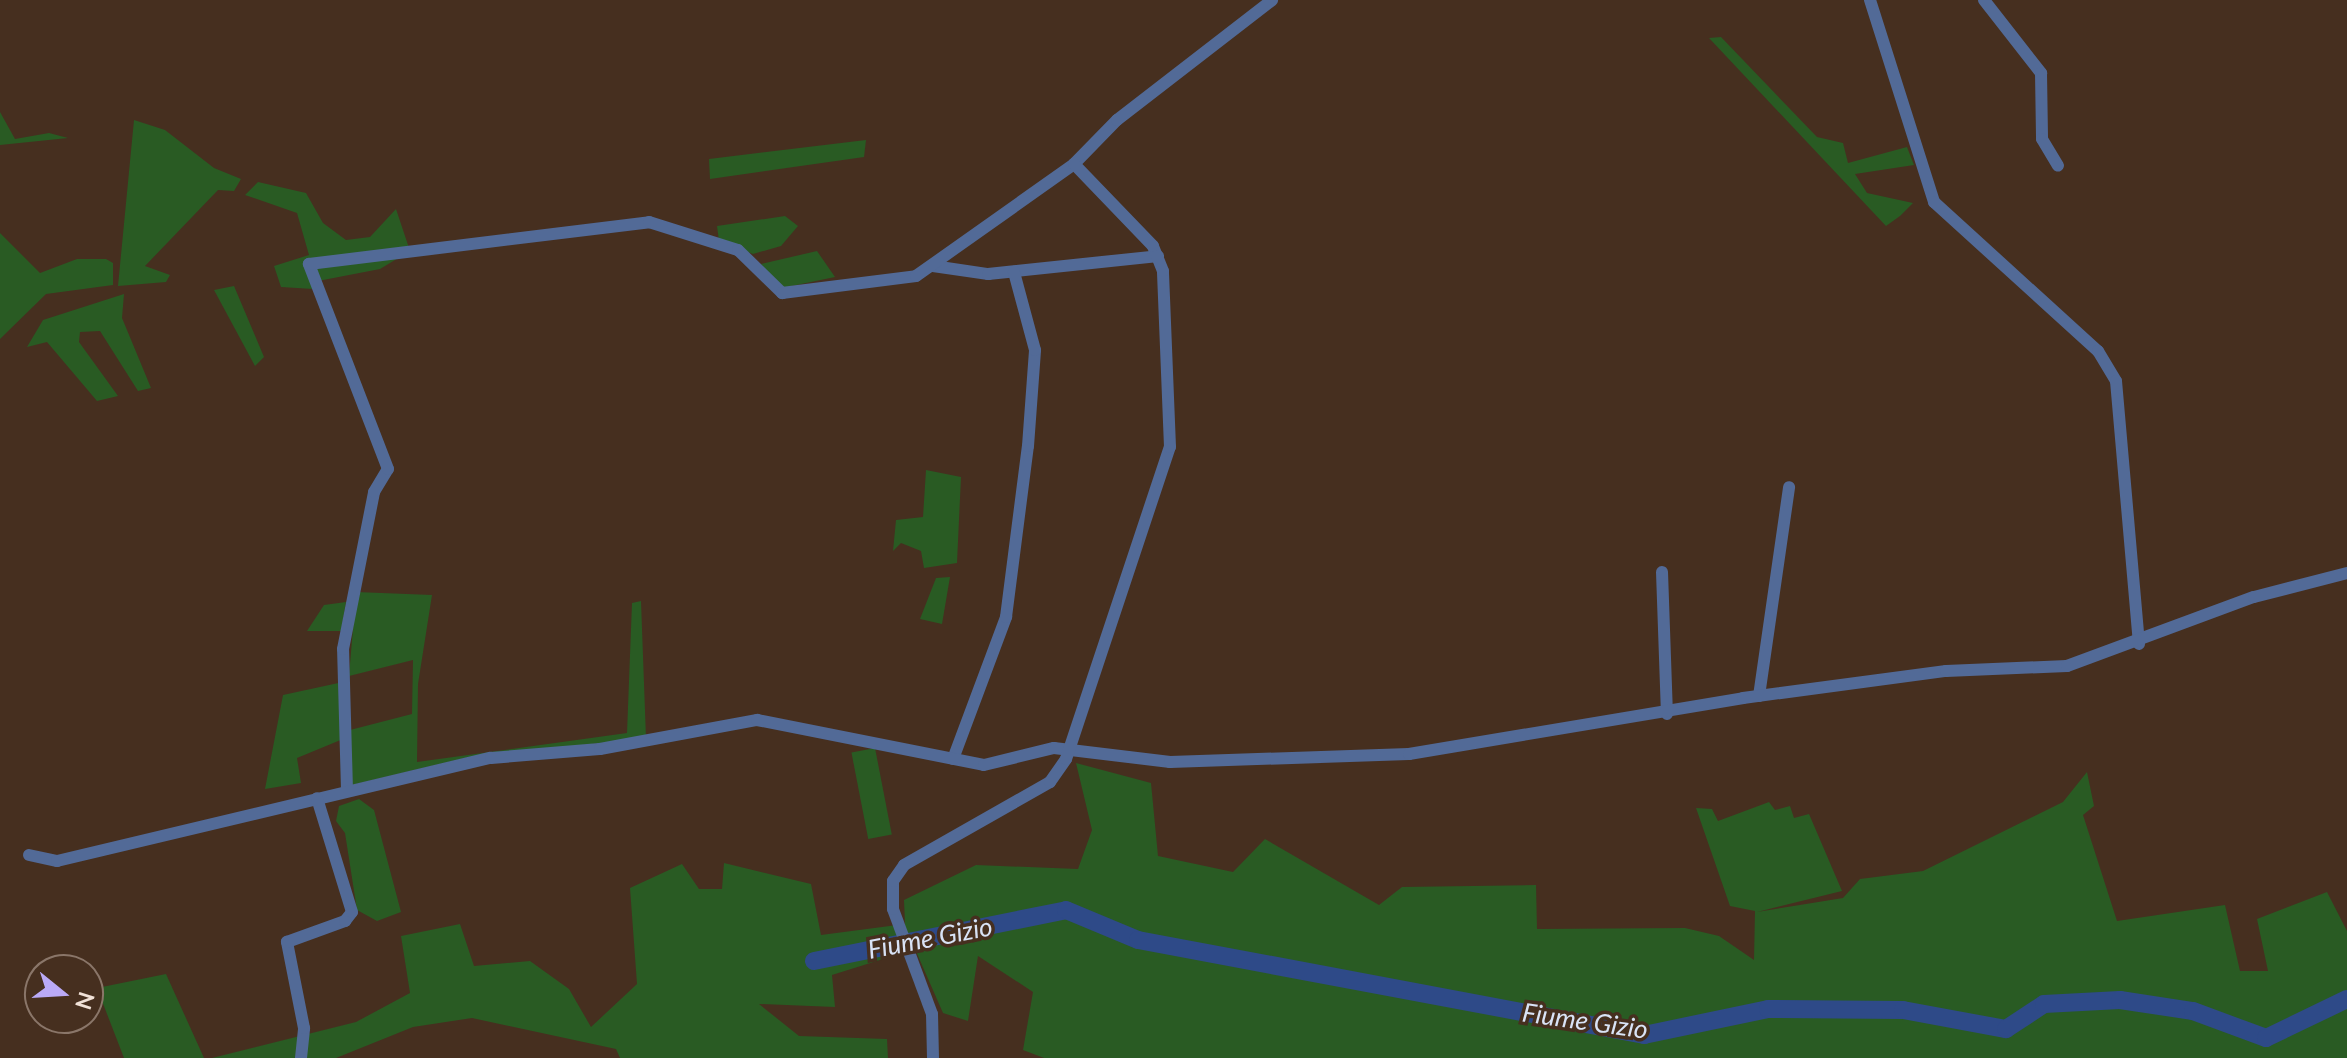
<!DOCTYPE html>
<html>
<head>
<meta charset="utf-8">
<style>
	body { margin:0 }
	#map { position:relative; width:2347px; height:1058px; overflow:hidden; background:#462f1f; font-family:Lato,sans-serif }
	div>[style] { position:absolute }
	.green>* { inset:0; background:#295b23; transform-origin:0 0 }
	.river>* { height:18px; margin:-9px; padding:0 9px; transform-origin:9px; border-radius:9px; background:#2e4a88 }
	.minor>* { height:12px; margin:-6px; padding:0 6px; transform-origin:6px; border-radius:6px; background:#526a97 }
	span { translate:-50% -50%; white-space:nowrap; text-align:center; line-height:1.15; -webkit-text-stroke:7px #462f1f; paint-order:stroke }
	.water-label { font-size:26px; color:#d9e3f6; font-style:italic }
	.north { position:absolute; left:24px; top:954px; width:80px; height:80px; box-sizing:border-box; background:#462f1f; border:2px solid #8a7669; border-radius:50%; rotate:108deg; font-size:22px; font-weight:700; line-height:32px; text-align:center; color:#f0e1d7 }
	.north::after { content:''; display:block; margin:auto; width:28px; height:36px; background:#baaaf7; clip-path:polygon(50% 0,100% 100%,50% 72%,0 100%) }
</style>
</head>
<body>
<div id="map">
	<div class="green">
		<div style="clip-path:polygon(1721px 37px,1817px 137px,1843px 143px,1848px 163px,1907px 147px,1914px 165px,1855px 174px,1867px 193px,1913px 203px,1900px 216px,1886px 226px,1709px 38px)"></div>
		<div style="clip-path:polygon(0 112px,15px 139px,49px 133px,68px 138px,0 145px)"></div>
		<div style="clip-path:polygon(134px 120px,165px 130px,214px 168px,241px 179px,234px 191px,218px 190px,145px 266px,170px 275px,166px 282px,118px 286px)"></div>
		<div style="clip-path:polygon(866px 140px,864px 157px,710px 179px,709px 159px)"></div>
		<div style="clip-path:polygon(258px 182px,306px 193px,323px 223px,346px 240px,370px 237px,396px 209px,410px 251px,380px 269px,318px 281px,313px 289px,281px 287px,274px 266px,309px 255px,297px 213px,245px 195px)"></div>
		<div style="clip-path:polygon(785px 216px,798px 226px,781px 246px,753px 254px,719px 241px,717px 226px)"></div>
		<div style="clip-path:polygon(0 233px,40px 273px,77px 259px,106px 259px,113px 263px,113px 285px,46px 294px,0 339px)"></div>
		<div style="clip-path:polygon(817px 251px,835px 277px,782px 288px,761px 264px)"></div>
		<div style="clip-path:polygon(234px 286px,264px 357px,255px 366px,214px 290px)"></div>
		<div style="clip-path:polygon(124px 294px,122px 318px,151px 388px,138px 391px,100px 331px,80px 332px,79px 342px,118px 396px,97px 401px,47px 342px,27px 347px,43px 320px)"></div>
		<div style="clip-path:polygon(926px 470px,961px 477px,957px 563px,924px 568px,921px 551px,901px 543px,893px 551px,896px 520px,923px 517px)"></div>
		<div style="clip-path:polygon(950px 577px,942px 624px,920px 619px,936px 578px)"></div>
		<div style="clip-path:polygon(356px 592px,432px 595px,418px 684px,417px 762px,627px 733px,632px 603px,641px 601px,646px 738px,465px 758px,352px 785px,350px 730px,412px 714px,413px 660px,349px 676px)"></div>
		<div style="clip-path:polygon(346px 602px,341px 631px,307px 631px,324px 605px)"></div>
		<div style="clip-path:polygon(343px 682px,343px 739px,297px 758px,301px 783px,265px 789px,283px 695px)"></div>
		<div style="left:875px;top:748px;width:88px;height:24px;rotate:79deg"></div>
		<div style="clip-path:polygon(1076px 763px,1151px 783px,1158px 856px,1233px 872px,1265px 839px,1379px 905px,1402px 887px,1536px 885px,1537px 929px,1685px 928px,1719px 936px,1754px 960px,1755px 911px,1730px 906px,1696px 808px,1712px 809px,1718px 821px,1769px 802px,1775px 810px,1790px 806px,1794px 818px,1809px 814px,1842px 891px,1757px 912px,1843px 898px,1860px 879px,1923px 871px,2063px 802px,2087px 772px,2094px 806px,2083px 815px,2117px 921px,2225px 905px,2240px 971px,2268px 971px,2257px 919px,2327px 892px,2347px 931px,2347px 1058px,1044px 1058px,1023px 1050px,1033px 992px,978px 956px,968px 1021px,943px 1013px,915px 949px,832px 975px,835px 1007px,759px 1004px,799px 1036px,887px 1039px,888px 1058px,620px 1058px,616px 1049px,472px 1018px,413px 1027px,336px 1058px,212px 1058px,356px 1022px,410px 993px,401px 936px,460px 924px,474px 966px,530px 961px,569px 989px,591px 1027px,637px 984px,630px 888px,682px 864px,699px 889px,722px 889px,724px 863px,811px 884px,821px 935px,905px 924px,904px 900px,976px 865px,1078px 869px,1092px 830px)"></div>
		<div style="clip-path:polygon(359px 799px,374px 810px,401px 912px,377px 921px,357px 910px,345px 833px,336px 821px,339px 806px)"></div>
		<div style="clip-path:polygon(166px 974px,204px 1058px,124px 1058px,97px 988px)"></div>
	</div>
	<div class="river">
		<div style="left:814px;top:961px;width:257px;rotate:-11.4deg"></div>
		<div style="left:1066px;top:910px;width:78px;rotate:22.6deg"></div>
		<div style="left:1138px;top:940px;width:515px;rotate:10.63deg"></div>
		<div style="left:1644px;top:1035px;width:127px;rotate:-11.8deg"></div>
		<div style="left:1768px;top:1009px;width:135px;rotate:0.4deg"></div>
		<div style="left:1903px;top:1010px;width:105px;rotate:10.5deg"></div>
		<div style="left:2006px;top:1029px;width:45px;rotate:-33.3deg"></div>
		<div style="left:2044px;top:1004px;width:76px;rotate:-3deg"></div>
		<div style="left:2120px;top:1000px;width:74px;rotate:8.6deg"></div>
		<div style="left:2193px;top:1011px;width:78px;rotate:20.3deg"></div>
		<div style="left:2266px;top:1038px;width:90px;rotate:-25.7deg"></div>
	</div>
	<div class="minor">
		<div style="left:1870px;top:0;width:212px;rotate:72.4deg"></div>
		<div style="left:1934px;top:202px;width:222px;rotate:42.3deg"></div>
		<div style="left:2098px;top:351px;width:35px;rotate:59deg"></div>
		<div style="left:2116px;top:381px;width:264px;rotate:85deg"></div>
		<div style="left:1984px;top:0;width:93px;rotate:52deg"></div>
		<div style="left:2041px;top:73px;width:66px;rotate:89.1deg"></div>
		<div style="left:2042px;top:139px;width:31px;rotate:59deg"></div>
		<div style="left:933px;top:266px;width:56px;rotate:8.3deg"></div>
		<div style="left:988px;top:274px;width:171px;rotate:-6deg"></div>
		<div style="left:1662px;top:572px;width:142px;rotate:88deg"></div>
		<div style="left:1759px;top:696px;width:211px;rotate:-81.8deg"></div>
		<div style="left:953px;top:759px;width:152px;rotate:-69.5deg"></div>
		<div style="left:1006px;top:617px;width:172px;rotate:-82.7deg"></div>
		<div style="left:1028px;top:446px;width:96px;rotate:-85.8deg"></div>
		<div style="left:1035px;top:350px;width:81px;rotate:-105.1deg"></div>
		<div style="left:347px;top:790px;width:141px;rotate:-91.6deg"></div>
		<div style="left:343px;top:649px;width:160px;rotate:-78.8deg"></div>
		<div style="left:374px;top:492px;width:27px;rotate:-59deg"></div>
		<div style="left:388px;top:469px;width:220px;rotate:-111.1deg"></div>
		<div style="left:309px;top:264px;width:343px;rotate:-7deg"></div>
		<div style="left:649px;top:222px;width:93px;rotate:17.5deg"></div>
		<div style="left:738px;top:250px;width:62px;rotate:44.3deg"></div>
		<div style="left:782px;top:293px;width:135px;rotate:-7.2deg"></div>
		<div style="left:916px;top:276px;width:194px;rotate:-35.3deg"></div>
		<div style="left:1074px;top:164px;width:62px;rotate:-45.7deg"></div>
		<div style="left:1117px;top:120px;width:196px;rotate:-37.7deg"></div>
		<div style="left:29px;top:855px;width:29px;rotate:12deg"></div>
		<div style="left:57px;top:861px;width:446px;rotate:-13.4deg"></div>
		<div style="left:491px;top:758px;width:109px;rotate:-4.7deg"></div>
		<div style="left:600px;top:749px;width:160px;rotate:-10.5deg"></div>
		<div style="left:757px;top:720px;width:231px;rotate:11.2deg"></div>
		<div style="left:984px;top:765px;width:72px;rotate:-13.7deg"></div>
		<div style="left:1054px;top:748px;width:117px;rotate:6.9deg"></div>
		<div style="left:1170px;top:762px;width:239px;rotate:-1.9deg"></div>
		<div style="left:1409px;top:754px;width:339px;rotate:-9.5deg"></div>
		<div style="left:1743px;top:698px;width:205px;rotate:-7.6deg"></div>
		<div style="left:1946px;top:671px;width:121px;rotate:-2.4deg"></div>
		<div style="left:2067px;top:666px;width:199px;rotate:-20.3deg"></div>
		<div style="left:2254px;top:597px;width:96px;rotate:-14.5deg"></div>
		<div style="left:301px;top:1058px;width:30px;rotate:-84deg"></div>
		<div style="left:304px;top:1028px;width:88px;rotate:-101.2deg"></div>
		<div style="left:287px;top:942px;width:62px;rotate:-19.9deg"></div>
		<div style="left:345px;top:921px;width:11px;rotate:-52deg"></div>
		<div style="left:352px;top:912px;width:119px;rotate:-107.1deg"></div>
		<div style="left:933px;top:1058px;width:44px;rotate:-91.3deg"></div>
		<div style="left:932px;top:1014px;width:112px;rotate:-110.4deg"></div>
		<div style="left:893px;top:909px;width:28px;rotate:-90deg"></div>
		<div style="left:893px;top:881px;width:19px;rotate:-55deg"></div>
		<div style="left:904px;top:865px;width:168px;rotate:-29.6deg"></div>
		<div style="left:1050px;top:782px;width:28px;rotate:-55deg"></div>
		<div style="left:1066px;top:759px;width:329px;rotate:-71.6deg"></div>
		<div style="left:1170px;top:447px;width:176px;rotate:-92.3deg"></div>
		<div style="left:1163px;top:271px;width:27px;rotate:-112deg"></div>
		<div style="left:1153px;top:246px;width:114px;rotate:-133.9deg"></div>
	</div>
	<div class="water-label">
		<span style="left:930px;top:938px;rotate:-11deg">Fiume Gizio</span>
		<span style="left:1585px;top:1021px;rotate:8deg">Fiume Gizio</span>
	</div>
	<div class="north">N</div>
</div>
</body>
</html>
